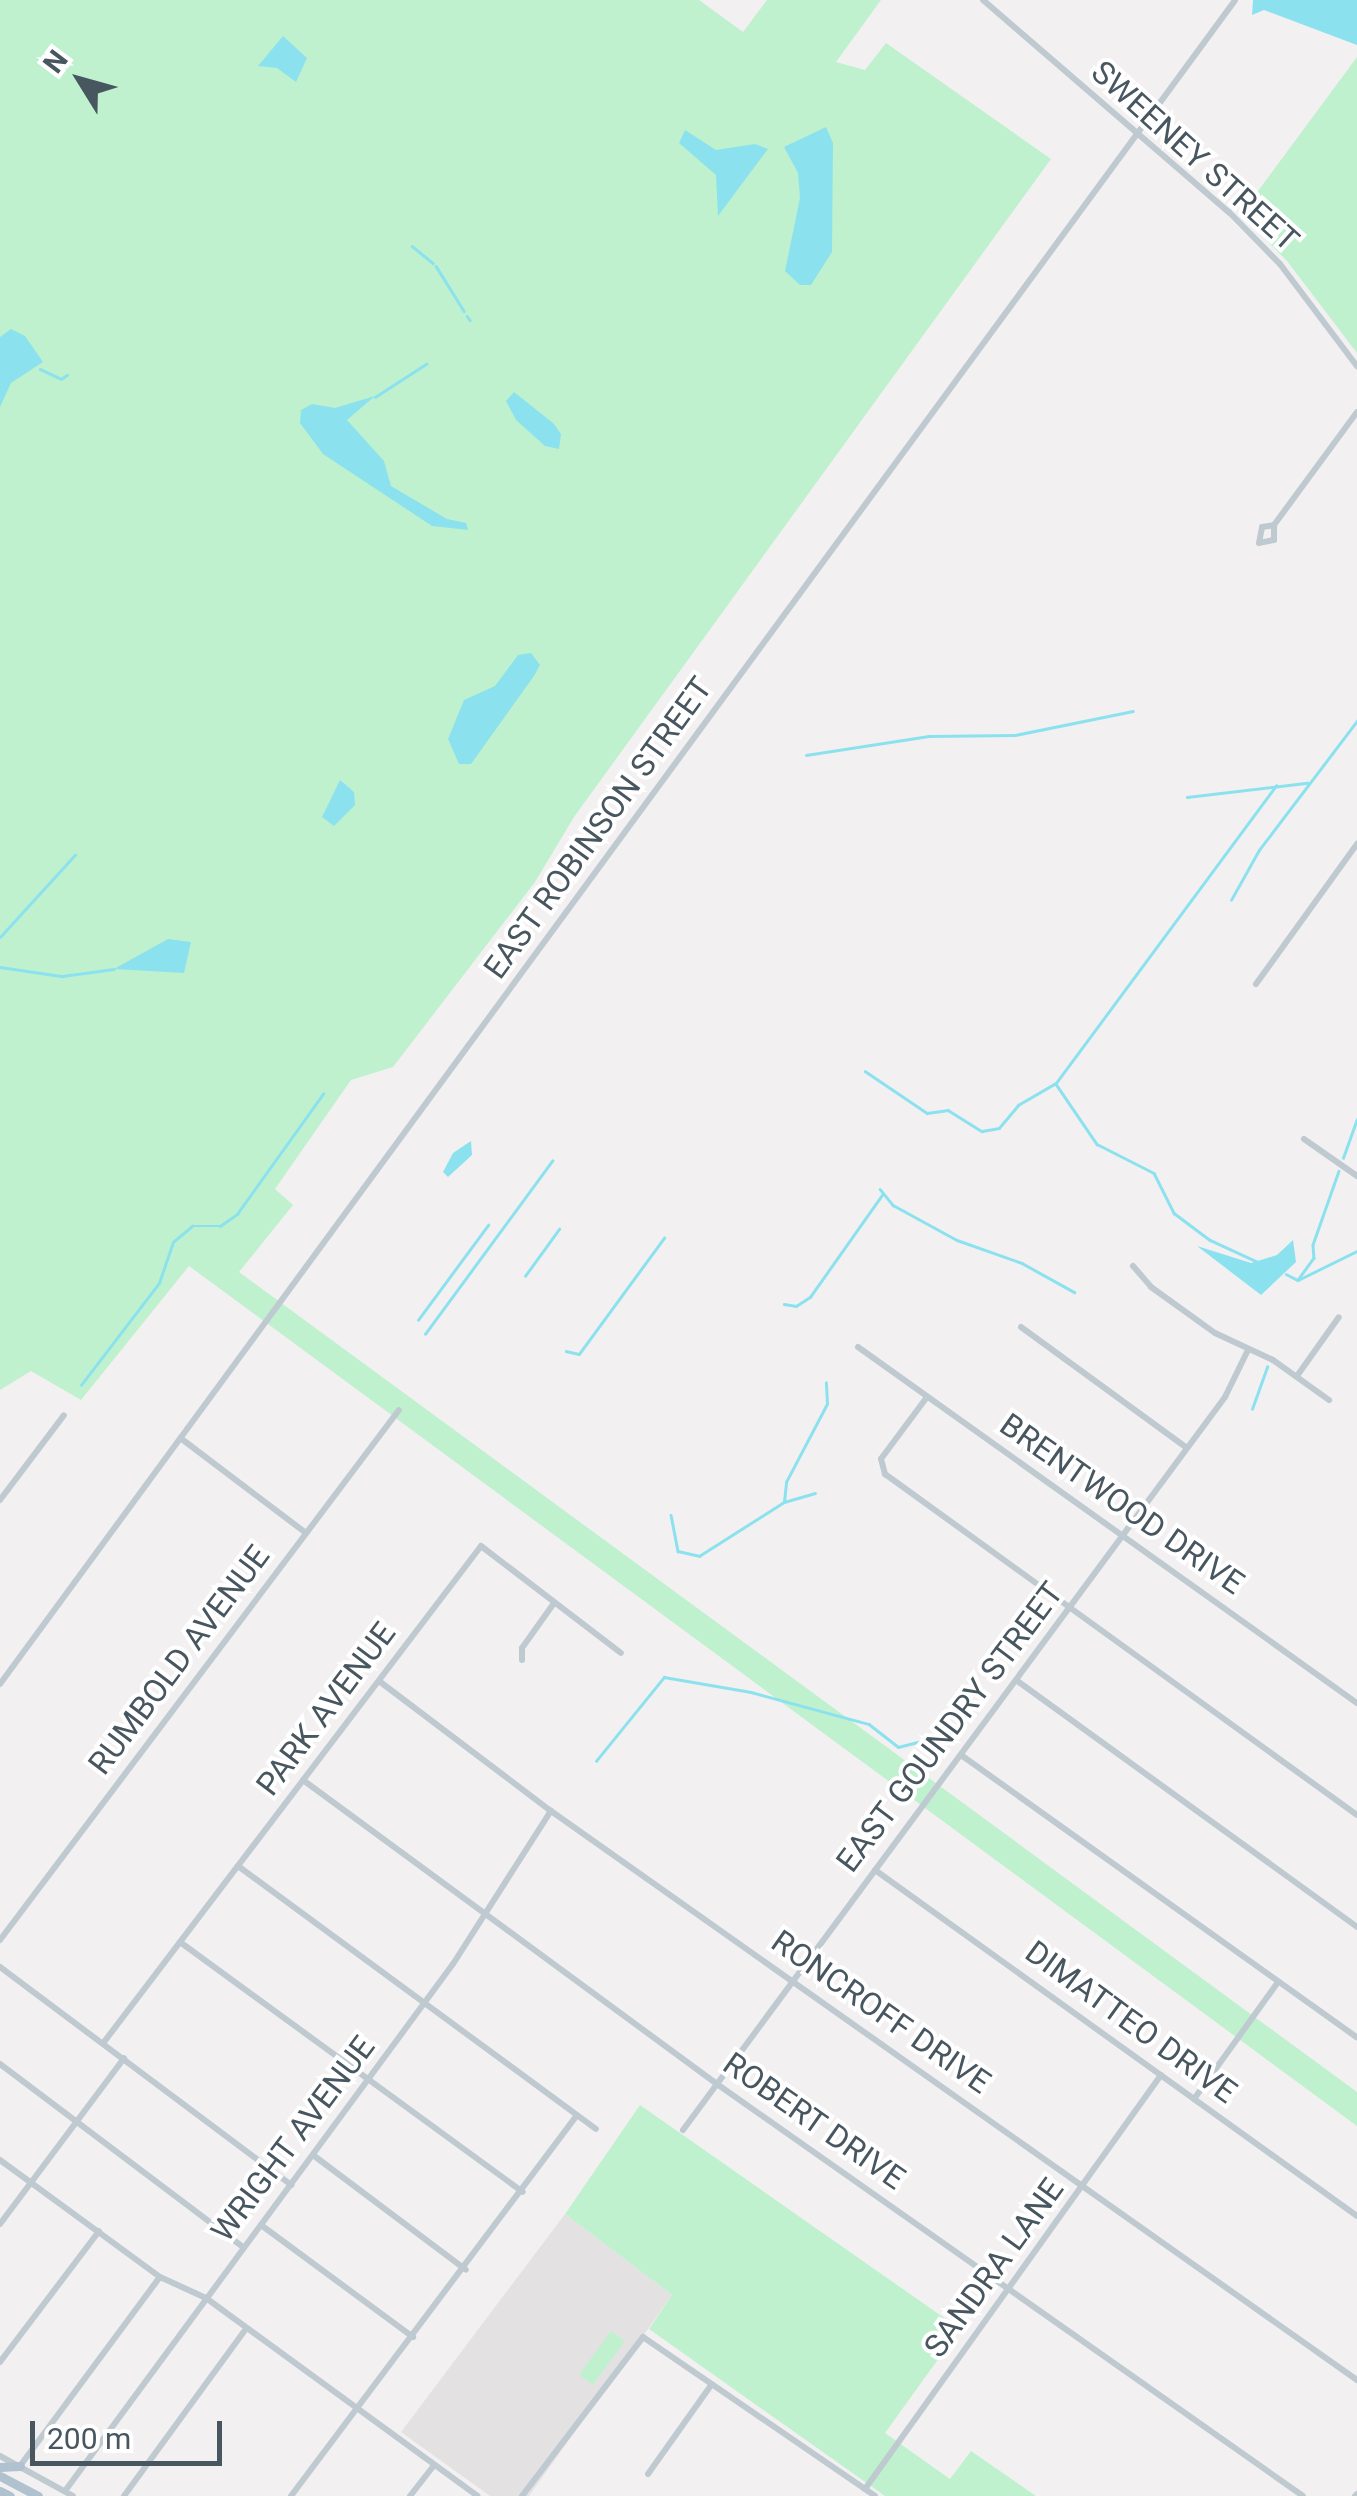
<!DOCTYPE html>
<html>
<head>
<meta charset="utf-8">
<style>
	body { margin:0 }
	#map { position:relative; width:1357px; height:2496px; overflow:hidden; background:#f3f0f1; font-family:Roboto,sans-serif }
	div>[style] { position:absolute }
	.education>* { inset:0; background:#e4e1e3 }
	.green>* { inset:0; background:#bff1ce; transform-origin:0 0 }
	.water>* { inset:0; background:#8be2ee }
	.stream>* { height:2.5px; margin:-1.25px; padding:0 1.25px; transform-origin:1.25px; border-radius:1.25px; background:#8be2ee }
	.minor>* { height:6px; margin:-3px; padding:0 3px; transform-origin:3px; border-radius:3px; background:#bec9d0 }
	.major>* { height:9px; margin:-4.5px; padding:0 4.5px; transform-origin:4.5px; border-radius:4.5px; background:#b0c2d0 }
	span { translate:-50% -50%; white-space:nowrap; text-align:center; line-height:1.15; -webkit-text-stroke:8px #fff; paint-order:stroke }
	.street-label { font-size:32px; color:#48565f }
	.north { position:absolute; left:30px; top:30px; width:100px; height:100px; -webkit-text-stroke:8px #fff; paint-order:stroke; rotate:307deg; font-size:28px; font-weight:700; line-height:40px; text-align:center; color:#48565f }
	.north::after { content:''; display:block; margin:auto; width:35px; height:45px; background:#48565f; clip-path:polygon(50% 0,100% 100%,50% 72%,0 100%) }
	.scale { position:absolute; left:30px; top:2421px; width:192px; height:45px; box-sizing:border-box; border:5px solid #48565f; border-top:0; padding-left:12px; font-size:30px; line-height:35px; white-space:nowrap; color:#48565f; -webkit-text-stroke:8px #fff; paint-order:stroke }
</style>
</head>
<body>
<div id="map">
	<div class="education">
		<div style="clip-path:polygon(565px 2214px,672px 2295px,529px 2496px,490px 2496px,401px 2432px)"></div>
	</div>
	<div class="green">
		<div style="clip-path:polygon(0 0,699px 0,743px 32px,767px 0,881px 0,836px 62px,865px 70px,886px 43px,1051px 159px,574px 817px,535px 882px,393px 1067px,351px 1080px,275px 1189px,293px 1205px,239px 1272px,1357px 2092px,1357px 2126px,189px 1266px,81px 1400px,31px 1371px,0 1390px)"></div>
		<div style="clip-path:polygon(1357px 57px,1357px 353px,1287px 261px,1241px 214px)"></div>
		<div style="clip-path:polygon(640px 2105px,960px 2329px,885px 2433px,950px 2479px,971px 2451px,1036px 2496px,885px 2496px,649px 2329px,672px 2295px,565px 2214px)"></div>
		<div style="left:611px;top:2331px;width:17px;height:54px;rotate:36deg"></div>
	</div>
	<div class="water">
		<div style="clip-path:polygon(1253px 0,1357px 0,1357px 45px,1264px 10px,1252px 15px)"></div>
		<div style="clip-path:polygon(283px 36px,307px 58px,296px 82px,277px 68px,258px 66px)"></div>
		<div style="clip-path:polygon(826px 127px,833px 143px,832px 252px,811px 285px,800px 285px,785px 271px,800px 198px,798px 173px,784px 147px)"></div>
		<div style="clip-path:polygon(685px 130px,716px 150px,755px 144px,768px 149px,718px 216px,716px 175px,679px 143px)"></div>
		<div style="clip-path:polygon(11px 329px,25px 336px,43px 362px,11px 383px,0 407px,0 337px)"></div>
		<div style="clip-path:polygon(514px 392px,553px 423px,561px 434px,559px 449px,545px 446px,516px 420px,506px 401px)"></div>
		<div style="clip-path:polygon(375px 396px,347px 420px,384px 461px,391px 486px,447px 519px,466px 523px,468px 530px,432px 526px,323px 454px,300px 423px,301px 410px,312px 404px,335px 408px)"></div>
		<div style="clip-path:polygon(531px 653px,540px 665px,534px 676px,471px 764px,459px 764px,448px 739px,464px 700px,495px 686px,518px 655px)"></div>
		<div style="clip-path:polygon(340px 780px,354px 792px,355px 805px,334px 826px,322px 817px)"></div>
		<div style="clip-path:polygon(168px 939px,191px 942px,184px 973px,114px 969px)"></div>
		<div style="clip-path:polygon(471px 1141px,472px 1155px,448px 1177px,443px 1172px,453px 1153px)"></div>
		<div style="clip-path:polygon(1293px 1240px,1296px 1262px,1261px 1295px,1197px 1246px,1251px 1263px,1277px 1255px)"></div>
	</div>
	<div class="stream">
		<div style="left:412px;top:246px;width:27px;rotate:39deg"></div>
		<div style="left:436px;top:266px;width:53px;rotate:58.1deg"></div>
		<div style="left:467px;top:316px;width:5px;rotate:53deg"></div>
		<div style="left:40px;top:369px;width:23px;rotate:25deg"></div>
		<div style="left:61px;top:379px;width:7px;rotate:-34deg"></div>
		<div style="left:375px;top:397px;width:61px;rotate:-32.9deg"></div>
		<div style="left:806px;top:755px;width:124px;rotate:-8.8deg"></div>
		<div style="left:929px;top:736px;width:86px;rotate:-0.7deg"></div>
		<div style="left:1015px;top:735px;width:120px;rotate:-11.5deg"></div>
		<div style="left:1187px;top:797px;width:121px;rotate:-6.7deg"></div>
		<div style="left:1231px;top:900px;width:57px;rotate:-60.8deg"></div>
		<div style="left:1259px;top:850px;width:162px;rotate:-52.8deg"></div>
		<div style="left:0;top:937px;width:111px;rotate:-47.6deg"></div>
		<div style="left:0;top:967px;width:63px;rotate:8.3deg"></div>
		<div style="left:62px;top:976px;width:52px;rotate:-7.7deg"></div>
		<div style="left:865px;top:1071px;width:75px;rotate:34.1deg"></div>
		<div style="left:927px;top:1113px;width:21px;rotate:-8deg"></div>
		<div style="left:948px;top:1110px;width:40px;rotate:32deg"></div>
		<div style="left:982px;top:1131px;width:17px;rotate:-10deg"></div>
		<div style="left:999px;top:1128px;width:30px;rotate:-50deg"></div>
		<div style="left:1018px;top:1105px;width:44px;rotate:-30.1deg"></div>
		<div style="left:1056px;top:1083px;width:370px;rotate:-53.5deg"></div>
		<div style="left:1056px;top:1084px;width:73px;rotate:55.7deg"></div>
		<div style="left:1097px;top:1144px;width:64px;rotate:27deg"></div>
		<div style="left:1154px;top:1173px;width:45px;rotate:63.4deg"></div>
		<div style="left:1174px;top:1213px;width:45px;rotate:36.9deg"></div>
		<div style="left:1210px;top:1240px;width:55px;rotate:24.7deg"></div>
		<div style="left:1343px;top:1158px;width:41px;rotate:-70.3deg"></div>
		<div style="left:1339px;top:1171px;width:78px;rotate:109.4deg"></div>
		<div style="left:1313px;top:1245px;width:13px;rotate:86deg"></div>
		<div style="left:1314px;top:1258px;width:27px;rotate:126deg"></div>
		<div style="left:1298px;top:1280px;width:66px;rotate:-26.2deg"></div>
		<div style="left:880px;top:1189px;width:21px;rotate:51deg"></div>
		<div style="left:893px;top:1205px;width:73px;rotate:28.7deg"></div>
		<div style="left:957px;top:1240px;width:69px;rotate:19.5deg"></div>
		<div style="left:1022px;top:1263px;width:60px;rotate:29.1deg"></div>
		<div style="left:1286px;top:1274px;width:13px;rotate:27deg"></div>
		<div style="left:525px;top:1276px;width:58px;rotate:-54.1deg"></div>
		<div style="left:784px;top:1304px;width:12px;rotate:9deg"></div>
		<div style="left:796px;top:1306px;width:17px;rotate:-33deg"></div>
		<div style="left:810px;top:1297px;width:125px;rotate:-54.8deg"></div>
		<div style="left:418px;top:1320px;width:118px;rotate:-53.6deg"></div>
		<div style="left:425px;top:1334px;width:215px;rotate:-53.7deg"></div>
		<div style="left:566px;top:1351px;width:13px;rotate:13deg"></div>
		<div style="left:579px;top:1354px;width:144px;rotate:-53.8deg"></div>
		<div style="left:81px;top:1385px;width:128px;rotate:-52.6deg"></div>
		<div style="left:159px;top:1283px;width:43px;rotate:-71.1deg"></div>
		<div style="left:173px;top:1242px;width:25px;rotate:-40deg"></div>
		<div style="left:192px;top:1226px;width:28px"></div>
		<div style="left:220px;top:1226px;width:21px;rotate:-35deg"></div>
		<div style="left:237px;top:1214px;width:148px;rotate:-54.4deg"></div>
		<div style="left:1252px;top:1409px;width:45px;rotate:-70.3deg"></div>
		<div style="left:784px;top:1502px;width:20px;rotate:-84deg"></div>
		<div style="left:786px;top:1482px;width:88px;rotate:-62.3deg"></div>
		<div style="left:827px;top:1404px;width:21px;rotate:-93deg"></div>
		<div style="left:671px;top:1515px;width:37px;rotate:79deg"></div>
		<div style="left:678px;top:1551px;width:22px;rotate:13deg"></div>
		<div style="left:699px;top:1556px;width:101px;rotate:-32.4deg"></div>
		<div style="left:784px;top:1502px;width:32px;rotate:-16deg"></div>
		<div style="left:596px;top:1761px;width:108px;rotate:-51deg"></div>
		<div style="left:664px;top:1677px;width:88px;rotate:9.8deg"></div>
		<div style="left:751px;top:1692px;width:122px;rotate:15.2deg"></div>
		<div style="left:869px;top:1724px;width:37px;rotate:38deg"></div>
		<div style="left:898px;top:1747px;width:25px;rotate:-14deg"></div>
	</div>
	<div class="minor">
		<div style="left:983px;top:0;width:325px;rotate:40.8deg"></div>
		<div style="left:1229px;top:212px;width:73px;rotate:45.6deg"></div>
		<div style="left:1280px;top:264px;width:128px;rotate:53deg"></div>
		<div style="left:1274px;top:525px;width:15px;rotate:90deg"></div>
		<div style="left:1274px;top:540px;width:15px;rotate:169deg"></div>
		<div style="left:1259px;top:543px;width:16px;rotate:-79deg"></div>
		<div style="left:1262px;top:527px;width:12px;rotate:-9deg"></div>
		<div style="left:1274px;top:525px;width:140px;rotate:-53.7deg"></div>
		<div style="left:1256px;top:984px;width:173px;rotate:-54.2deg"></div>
		<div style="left:1304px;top:1139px;width:65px;rotate:34.9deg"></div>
		<div style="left:1133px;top:1266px;width:28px;rotate:49deg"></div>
		<div style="left:1151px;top:1287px;width:79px;rotate:35.7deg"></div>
		<div style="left:1215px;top:1333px;width:64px;rotate:25deg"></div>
		<div style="left:1273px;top:1360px;width:69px;rotate:35.5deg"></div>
		<div style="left:1021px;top:1327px;width:205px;rotate:36.1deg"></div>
		<div style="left:858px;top:1347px;width:613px;rotate:35.51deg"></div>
		<div style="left:1297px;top:1376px;width:72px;rotate:-54.6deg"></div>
		<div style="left:927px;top:1397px;width:77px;rotate:126.6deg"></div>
		<div style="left:881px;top:1459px;width:16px;rotate:75deg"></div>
		<div style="left:885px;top:1474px;width:582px;rotate:35.85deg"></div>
		<div style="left:183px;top:1440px;width:154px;rotate:37.1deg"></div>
		<div style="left:0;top:1500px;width:106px;rotate:-53deg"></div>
		<div style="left:522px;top:1660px;width:12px;rotate:-90deg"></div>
		<div style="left:522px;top:1648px;width:55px;rotate:-54.6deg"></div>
		<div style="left:1016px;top:1680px;width:421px;rotate:35.9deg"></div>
		<div style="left:379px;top:1681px;width:216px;rotate:37.1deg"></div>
		<div style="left:551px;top:1811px;width:987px;rotate:35.22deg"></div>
		<div style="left:0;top:1684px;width:2088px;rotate:-53.74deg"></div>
		<div style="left:961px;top:1755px;width:486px;rotate:35.5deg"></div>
		<div style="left:303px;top:1780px;width:514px;rotate:36.29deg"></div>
		<div style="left:717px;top:2084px;width:716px;rotate:35.11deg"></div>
		<div style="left:238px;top:1866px;width:444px;rotate:36.3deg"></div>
		<div style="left:875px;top:1870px;width:593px;rotate:35.67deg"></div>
		<div style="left:0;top:1940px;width:663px;rotate:-53.03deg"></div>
		<div style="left:180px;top:1942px;width:424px;rotate:36.1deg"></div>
		<div style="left:0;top:1967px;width:364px;rotate:36.8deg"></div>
		<div style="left:104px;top:2042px;width:623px;rotate:-52.76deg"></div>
		<div style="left:481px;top:1546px;width:176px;rotate:37.4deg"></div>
		<div style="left:0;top:2064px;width:304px;rotate:37deg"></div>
		<div style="left:1194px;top:2099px;width:144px;rotate:-54.3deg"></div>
		<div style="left:683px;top:2130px;width:912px;rotate:-53.52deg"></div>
		<div style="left:1225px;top:1397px;width:52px;rotate:-63.9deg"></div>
		<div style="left:313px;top:2155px;width:191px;rotate:36.9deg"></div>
		<div style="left:0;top:2160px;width:198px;rotate:36.2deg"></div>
		<div style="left:160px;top:2277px;width:51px;rotate:24.5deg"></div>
		<div style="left:206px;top:2298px;width:336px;rotate:36.1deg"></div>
		<div style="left:0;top:2224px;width:207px;rotate:-53.2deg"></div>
		<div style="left:261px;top:2225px;width:189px;rotate:36.4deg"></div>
		<div style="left:0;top:2362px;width:164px;rotate:-52.9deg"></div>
		<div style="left:0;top:2456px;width:83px;rotate:28.7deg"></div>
		<div style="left:20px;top:2466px;width:235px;rotate:-53.5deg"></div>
		<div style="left:648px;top:2474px;width:110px;rotate:-54.6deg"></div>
		<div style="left:865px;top:2489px;width:509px;rotate:-54.44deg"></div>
		<div style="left:65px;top:2491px;width:654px;rotate:-53.64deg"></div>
		<div style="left:453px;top:1964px;width:182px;rotate:-57.4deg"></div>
		<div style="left:124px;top:2496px;width:207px;rotate:-53.9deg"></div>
		<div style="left:291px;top:2496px;width:476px;rotate:-53.1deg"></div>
		<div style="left:410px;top:2496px;width:39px;rotate:-52deg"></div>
		<div style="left:522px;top:2496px;width:200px;rotate:-52.7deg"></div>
		<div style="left:643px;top:2337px;width:281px;rotate:34.4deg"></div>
		<div style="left:1355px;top:2496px;width:3px;rotate:-45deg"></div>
	</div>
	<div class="major">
		<div style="left:0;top:2467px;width:20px;rotate:-3deg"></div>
		<div style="left:0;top:2476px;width:43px;rotate:27.8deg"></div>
		<div style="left:0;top:2491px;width:11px;rotate:27deg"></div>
	</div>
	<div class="street-label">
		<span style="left:1195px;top:156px;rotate:42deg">SWEENEY STREET</span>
		<span style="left:598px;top:828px;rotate:-54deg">EAST ROBINSON STREET</span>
		<span style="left:1122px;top:1504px;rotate:35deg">BRENTWOOD DRIVE</span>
		<span style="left:179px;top:1660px;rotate:-53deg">RUMBOLD AVENUE</span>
		<span style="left:326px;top:1709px;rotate:-53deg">PARK AVENUE</span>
		<span style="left:950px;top:1727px;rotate:-53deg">EAST GOUNDRY STREET</span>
		<span style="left:881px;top:2012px;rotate:35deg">RONCROFF DRIVE</span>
		<span style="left:1131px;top:2022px;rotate:36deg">DIMATTEO DRIVE</span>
		<span style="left:814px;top:2121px;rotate:35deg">ROBERT DRIVE</span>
		<span style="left:293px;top:2139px;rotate:-53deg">WRIGHT AVENUE</span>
		<span style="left:994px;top:2268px;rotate:-54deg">SANDRA LANE</span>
	</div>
	<div class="north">N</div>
	<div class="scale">200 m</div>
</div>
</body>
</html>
